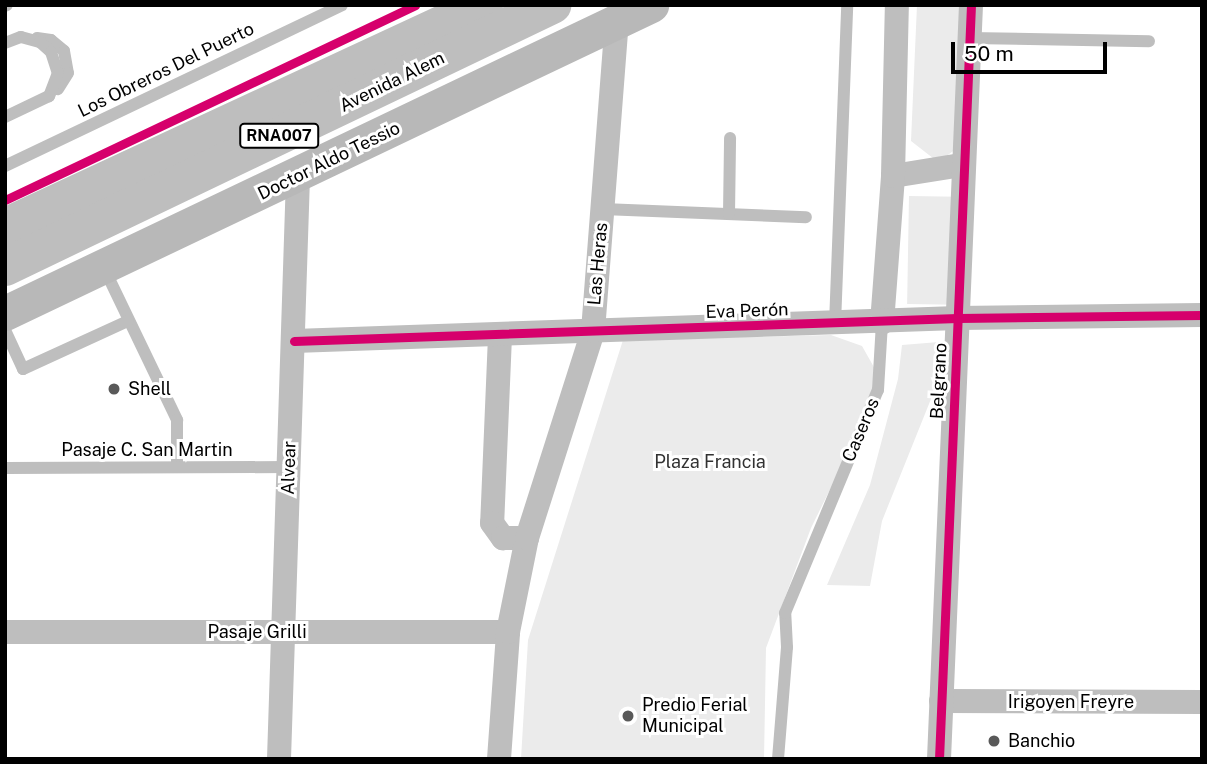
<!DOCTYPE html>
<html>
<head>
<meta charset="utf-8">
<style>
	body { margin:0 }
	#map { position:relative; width:1207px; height:764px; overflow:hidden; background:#fff; font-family:"Public Sans",sans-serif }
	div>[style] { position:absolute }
	.green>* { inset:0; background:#ebebeb; transform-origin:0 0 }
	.lane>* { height:12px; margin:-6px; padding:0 6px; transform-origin:6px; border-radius:6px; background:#bebebe }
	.street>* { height:24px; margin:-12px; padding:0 12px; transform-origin:12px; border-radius:12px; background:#bebebe }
	.secondary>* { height:35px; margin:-17.5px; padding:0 17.5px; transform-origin:17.5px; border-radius:17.5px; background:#b8b8b8 }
	.highway>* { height:38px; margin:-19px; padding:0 19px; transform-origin:19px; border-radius:19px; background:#bebebe }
	.cycleway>* { height:9px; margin:-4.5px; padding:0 4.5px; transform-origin:4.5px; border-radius:4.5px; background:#d6006c }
	.dots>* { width:19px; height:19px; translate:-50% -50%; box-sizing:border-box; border:4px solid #fff; border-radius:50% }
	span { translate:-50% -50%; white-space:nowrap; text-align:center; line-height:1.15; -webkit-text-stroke:6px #fff; paint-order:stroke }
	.shield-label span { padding:2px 5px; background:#fff; border:2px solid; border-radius:5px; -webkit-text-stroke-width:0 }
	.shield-label { font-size:16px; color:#000; font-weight:700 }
	.street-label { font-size:18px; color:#000 }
	.poi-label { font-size:18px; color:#000 }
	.left { translate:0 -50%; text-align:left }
	.park-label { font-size:18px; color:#323232 }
	.frame { position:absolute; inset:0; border:7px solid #000; pointer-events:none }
	.scale { position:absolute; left:951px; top:42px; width:156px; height:32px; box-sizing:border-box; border:4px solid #000; border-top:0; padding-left:9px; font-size:21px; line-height:24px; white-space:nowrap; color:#000; -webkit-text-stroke:5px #fff; paint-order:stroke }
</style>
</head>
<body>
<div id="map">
	<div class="green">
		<div style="clip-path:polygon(917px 5px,968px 5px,963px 144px,938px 162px,911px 141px)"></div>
		<div style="left:909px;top:196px;width:49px;height:108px;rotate:1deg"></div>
		<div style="clip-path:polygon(831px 335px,862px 346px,875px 369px,874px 400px,811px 528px,766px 648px,764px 759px,521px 759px,528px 640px,623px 340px)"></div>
		<div style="clip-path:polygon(939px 342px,937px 384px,882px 521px,870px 586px,827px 585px,870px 485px,898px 379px,902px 345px)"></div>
	</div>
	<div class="lane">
		<div style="left:5px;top:6px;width:2px;rotate:-27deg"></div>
		<div style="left:37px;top:38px;width:14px;rotate:8deg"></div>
		<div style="left:51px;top:40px;width:17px;rotate:40deg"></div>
		<div style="left:64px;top:51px;width:22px;rotate:80deg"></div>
		<div style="left:68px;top:73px;width:19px;rotate:122deg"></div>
		<div style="left:969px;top:38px;width:180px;rotate:1deg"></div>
		<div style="left:5px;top:43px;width:17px;rotate:-21deg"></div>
		<div style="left:21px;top:37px;width:20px;rotate:15deg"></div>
		<div style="left:40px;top:42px;width:15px;rotate:42deg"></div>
		<div style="left:51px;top:52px;width:22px;rotate:72deg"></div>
		<div style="left:58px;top:73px;width:25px;rotate:111deg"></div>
		<div style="left:49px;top:96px;width:49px;rotate:154.5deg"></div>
		<div style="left:5px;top:166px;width:373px;rotate:-25.5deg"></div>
		<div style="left:603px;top:209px;width:203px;rotate:2.3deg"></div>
		<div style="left:729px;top:214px;width:76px;rotate:-89.2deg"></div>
		<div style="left:104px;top:268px;width:169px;rotate:64.3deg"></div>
		<div style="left:177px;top:420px;width:47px;rotate:90deg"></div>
		<div style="left:835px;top:324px;width:319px;rotate:-87.8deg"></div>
		<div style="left:5px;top:330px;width:43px;rotate:65.2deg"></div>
		<div style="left:23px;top:369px;width:115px;rotate:-24.6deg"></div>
		<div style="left:5px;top:468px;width:284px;rotate:-0.2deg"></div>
		<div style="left:778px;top:759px;width:112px;rotate:-85.4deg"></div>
		<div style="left:787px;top:647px;width:34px;rotate:-93deg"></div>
		<div style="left:785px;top:613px;width:242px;rotate:-67.4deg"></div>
		<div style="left:878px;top:390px;width:67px;rotate:-86.6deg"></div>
	</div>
	<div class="street">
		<div style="left:893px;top:176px;width:70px;rotate:-9.1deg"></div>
		<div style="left:882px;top:323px;width:147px;rotate:-85.7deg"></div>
		<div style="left:893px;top:176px;width:171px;rotate:-88.7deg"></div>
		<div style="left:500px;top:336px;width:187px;rotate:92.4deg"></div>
		<div style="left:492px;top:523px;width:19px;rotate:54deg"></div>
		<div style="left:503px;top:538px;width:24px"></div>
		<div style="left:294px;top:341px;width:664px;rotate:-1.98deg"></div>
		<div style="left:958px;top:318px;width:244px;rotate:-0.7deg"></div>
		<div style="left:5px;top:632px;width:503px"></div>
		<div style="left:941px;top:701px;width:261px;rotate:0.2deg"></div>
		<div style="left:279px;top:759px;width:582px;rotate:-88.13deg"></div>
		<div style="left:499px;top:759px;width:127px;rotate:-85.9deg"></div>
		<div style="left:508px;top:632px;width:96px;rotate:-78.6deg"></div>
		<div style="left:527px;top:538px;width:217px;rotate:-72.3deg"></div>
		<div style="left:593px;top:331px;width:310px;rotate:-85.6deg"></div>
		<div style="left:939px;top:759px;width:755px;rotate:-87.57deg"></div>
	</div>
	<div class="secondary">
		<div style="left:5px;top:313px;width:716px;rotate:-25.49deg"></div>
	</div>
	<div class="highway">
		<div style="left:5px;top:227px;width:528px;rotate:-24.87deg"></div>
		<div style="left:5px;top:267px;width:607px;rotate:-25.59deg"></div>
	</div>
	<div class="cycleway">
		<div style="left:5px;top:200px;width:454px;rotate:-25.4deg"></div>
		<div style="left:294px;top:341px;width:664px;rotate:-1.98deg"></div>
		<div style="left:958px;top:318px;width:244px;rotate:-0.7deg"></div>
		<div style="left:939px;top:759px;width:755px;rotate:-87.57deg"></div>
	</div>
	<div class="dots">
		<div style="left:114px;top:389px;background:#595959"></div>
		<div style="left:628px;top:716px;background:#595959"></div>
		<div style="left:994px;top:741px;background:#595959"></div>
	</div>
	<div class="shield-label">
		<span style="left:279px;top:136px">RNA007</span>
	</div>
	<div class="street-label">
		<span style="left:166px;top:70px;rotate:-26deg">Los Obreros Del Puerto</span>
		<span style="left:392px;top:82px;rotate:-26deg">Avenida Alem</span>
		<span style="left:329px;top:161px;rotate:-26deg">Doctor Aldo Tessio</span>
		<span style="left:598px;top:264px;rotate:-85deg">Las Heras</span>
		<span style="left:747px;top:311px;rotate:-2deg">Eva Perón</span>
		<span style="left:939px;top:381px;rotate:-87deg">Belgrano</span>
		<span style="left:861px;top:430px;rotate:-67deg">Caseros</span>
		<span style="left:147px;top:450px">Pasaje C. San Martin</span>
		<span style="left:289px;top:468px;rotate:-88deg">Alvear</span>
		<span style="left:257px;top:632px">Pasaje Grilli</span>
		<span style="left:1071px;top:702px">Irigoyen Freyre</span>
	</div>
	<div class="poi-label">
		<span class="left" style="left:128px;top:389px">Shell</span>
		<span class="left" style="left:642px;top:716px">Predio Ferial<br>Municipal</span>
		<span class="left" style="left:1008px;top:741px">Banchio</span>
	</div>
	<div class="park-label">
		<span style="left:710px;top:462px">Plaza Francia</span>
	</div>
	<div class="frame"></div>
	<div class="scale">50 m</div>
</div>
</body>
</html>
